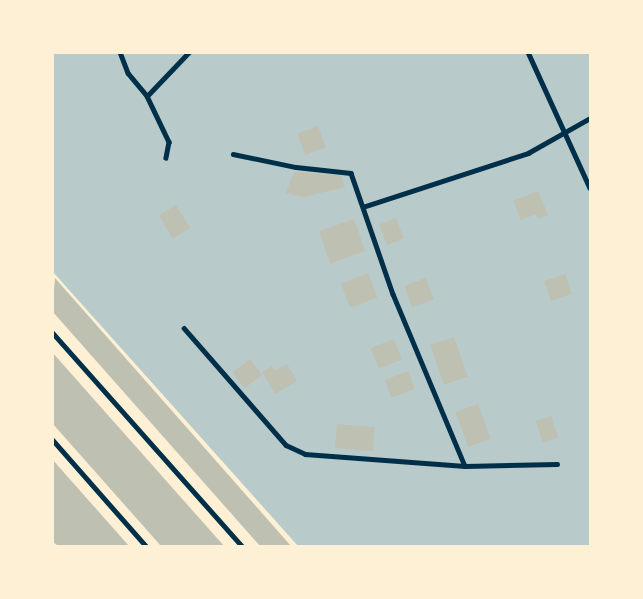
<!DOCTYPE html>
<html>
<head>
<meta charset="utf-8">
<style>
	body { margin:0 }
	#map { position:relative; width:643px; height:599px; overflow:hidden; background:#fdf0d5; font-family:Ubuntu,sans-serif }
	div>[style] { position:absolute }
	.green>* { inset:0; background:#b9caca }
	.building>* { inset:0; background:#bec0b2; transform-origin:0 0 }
	.service>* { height:4.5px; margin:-2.25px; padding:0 2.25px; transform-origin:2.25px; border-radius:2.25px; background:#003049 }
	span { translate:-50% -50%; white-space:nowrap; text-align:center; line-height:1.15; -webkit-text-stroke:4.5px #fdf0d5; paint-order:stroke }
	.frame { position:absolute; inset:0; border:54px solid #fdf0d5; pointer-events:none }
</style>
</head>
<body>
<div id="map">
	<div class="green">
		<div style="clip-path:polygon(52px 53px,590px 53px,590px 546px,298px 546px,53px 272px)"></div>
	</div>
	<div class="building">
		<div style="left:318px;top:126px;width:23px;height:22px;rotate:70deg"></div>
		<div style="clip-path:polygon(294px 172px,341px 175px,345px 187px,304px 197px,286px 193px)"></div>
		<div style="clip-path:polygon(538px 191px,548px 215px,538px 219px,536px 214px,521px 220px,513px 201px)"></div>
		<div style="left:176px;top:205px;width:27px;height:20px;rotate:59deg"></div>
		<div style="left:396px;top:218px;width:22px;height:18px;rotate:69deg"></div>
		<div style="left:354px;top:219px;width:34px;height:37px;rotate:71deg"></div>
		<div style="left:368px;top:273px;width:26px;height:29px;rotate:69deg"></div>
		<div style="left:565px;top:274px;width:21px;height:22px;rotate:71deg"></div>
		<div style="clip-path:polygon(55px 278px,291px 546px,260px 546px,52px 311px)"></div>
		<div style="left:426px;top:278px;width:23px;height:23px;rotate:70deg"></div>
		<div style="left:454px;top:337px;width:42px;height:25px;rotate:71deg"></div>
		<div style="left:394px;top:339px;width:22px;height:25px;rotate:69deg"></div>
		<div style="clip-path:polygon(52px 352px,224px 546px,161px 546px,52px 423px)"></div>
		<div style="left:250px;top:359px;width:20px;height:22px;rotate:53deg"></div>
		<div style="clip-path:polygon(287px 364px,297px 381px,275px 394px,262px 372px,272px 366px,275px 371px)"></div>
		<div style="left:408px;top:371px;width:19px;height:25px;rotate:69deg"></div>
		<div style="left:478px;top:404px;width:37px;height:24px;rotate:70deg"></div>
		<div style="left:551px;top:416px;width:23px;height:16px;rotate:72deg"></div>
		<div style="left:337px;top:424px;width:38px;height:24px;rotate:5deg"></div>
		<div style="clip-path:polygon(52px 459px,129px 546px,58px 546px,52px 541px)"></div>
	</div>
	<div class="service">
		<div style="left:120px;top:52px;width:22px;rotate:69deg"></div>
		<div style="left:128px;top:73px;width:30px;rotate:50deg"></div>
		<div style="left:147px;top:96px;width:51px;rotate:64.4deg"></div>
		<div style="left:169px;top:142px;width:16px;rotate:101deg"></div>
		<div style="left:528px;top:52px;width:149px;rotate:65.5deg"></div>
		<div style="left:147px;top:96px;width:61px;rotate:-46.3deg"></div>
		<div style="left:233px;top:154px;width:64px;rotate:11.7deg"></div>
		<div style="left:296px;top:167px;width:55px;rotate:6.2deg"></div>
		<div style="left:351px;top:173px;width:128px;rotate:70.9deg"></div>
		<div style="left:393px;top:294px;width:186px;rotate:67.3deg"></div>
		<div style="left:363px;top:207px;width:174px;rotate:-18.1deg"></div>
		<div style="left:528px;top:153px;width:71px;rotate:-29.4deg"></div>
		<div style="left:184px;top:328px;width:155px;rotate:48.9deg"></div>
		<div style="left:286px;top:445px;width:21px;rotate:25deg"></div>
		<div style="left:305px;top:454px;width:160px;rotate:4.3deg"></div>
		<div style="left:465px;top:466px;width:92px;rotate:-1.2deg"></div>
		<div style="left:52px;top:332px;width:286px;rotate:48.4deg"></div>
		<div style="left:52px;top:439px;width:142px;rotate:48.7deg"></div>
	</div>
	<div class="frame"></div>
</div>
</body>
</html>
